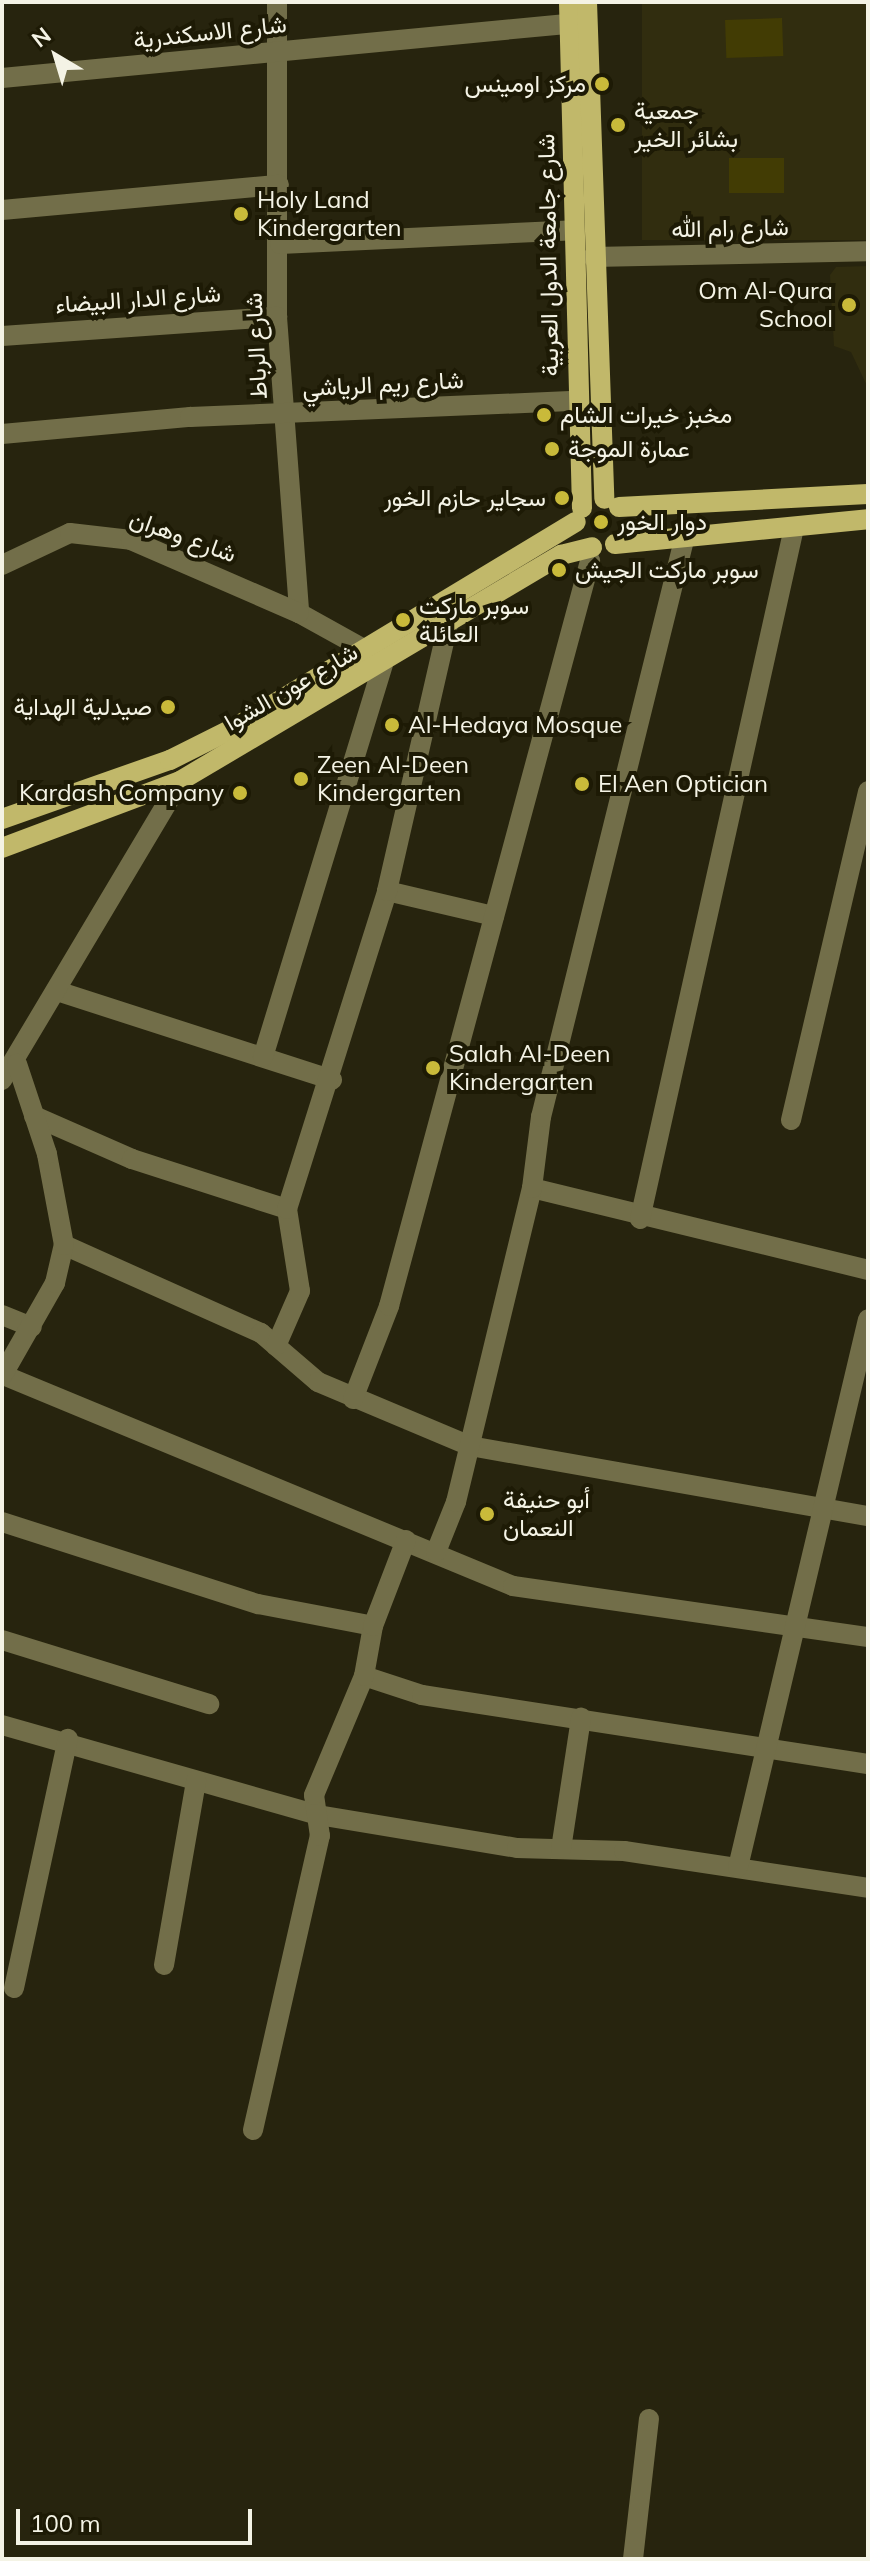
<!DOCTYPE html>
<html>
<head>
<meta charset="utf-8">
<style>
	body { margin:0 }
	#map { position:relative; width:870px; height:2561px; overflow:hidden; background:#27240e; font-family:Mulish,Vazirmatn,sans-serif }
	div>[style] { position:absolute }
	.built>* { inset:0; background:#312d0f; transform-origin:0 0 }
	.green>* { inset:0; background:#423c04; transform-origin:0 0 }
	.minor>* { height:20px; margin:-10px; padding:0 10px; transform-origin:10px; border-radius:10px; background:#726e49 }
	.major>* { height:20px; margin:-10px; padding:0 10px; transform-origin:10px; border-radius:10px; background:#c1b86a }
	.dots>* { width:22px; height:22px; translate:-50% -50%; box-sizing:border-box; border:4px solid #1d1a05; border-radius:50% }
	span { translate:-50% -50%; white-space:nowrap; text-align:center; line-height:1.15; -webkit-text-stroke:8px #1d1a05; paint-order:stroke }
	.street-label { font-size:24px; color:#f4f3e5 }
	.poi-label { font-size:24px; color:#f4f3e5 }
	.right { translate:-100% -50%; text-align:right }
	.left { translate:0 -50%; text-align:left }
	.frame { position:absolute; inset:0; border:4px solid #f4f3e5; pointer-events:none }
	.north { position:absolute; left:16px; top:16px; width:80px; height:80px; -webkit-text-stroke:6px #1d1a05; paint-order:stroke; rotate:322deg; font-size:22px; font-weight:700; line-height:32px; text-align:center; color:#f4f3e5 }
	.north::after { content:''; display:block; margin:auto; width:28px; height:36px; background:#f4f3e5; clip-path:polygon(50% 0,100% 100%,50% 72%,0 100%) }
	.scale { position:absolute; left:16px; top:2509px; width:236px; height:36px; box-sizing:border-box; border:4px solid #f4f3e5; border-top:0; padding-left:10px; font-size:24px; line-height:28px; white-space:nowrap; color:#f4f3e5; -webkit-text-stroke:6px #1d1a05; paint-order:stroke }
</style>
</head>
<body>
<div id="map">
	<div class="built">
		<div style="left:642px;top:2px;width:226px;height:238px"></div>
		<div style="clip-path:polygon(868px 266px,868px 388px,851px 352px,834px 346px,830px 275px,836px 267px)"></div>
	</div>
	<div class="green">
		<div style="left:782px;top:18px;width:38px;height:57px;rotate:88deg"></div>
		<div style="left:784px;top:158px;width:35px;height:55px;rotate:90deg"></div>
	</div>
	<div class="minor">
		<div style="left:277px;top:2px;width:315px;rotate:90deg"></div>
		<div style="left:277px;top:317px;width:297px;rotate:85.7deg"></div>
		<div style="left:299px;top:613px;width:74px;rotate:29deg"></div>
		<div style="left:2px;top:78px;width:567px;rotate:-5.47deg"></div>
		<div style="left:2px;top:210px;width:278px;rotate:-5.2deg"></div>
		<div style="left:280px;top:244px;width:294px;rotate:-2.7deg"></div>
		<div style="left:593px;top:257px;width:275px;rotate:-1.2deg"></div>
		<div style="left:2px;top:336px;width:276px;rotate:-4deg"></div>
		<div style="left:2px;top:434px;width:189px;rotate:-5.2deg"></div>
		<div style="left:190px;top:417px;width:386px;rotate:-2.4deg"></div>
		<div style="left:2px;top:565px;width:75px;rotate:-25.2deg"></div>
		<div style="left:70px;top:533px;width:61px;rotate:6.5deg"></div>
		<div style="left:131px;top:540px;width:183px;rotate:23.5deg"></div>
		<div style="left:387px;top:891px;width:110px;rotate:13.2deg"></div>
		<div style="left:57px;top:991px;width:289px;rotate:17.9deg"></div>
		<div style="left:263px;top:1057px;width:410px;rotate:-73deg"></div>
		<div style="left:2px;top:1080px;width:348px;rotate:-59.2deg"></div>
		<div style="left:34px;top:1116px;width:107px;rotate:23.7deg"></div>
		<div style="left:132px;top:1159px;width:163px;rotate:17.9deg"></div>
		<div style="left:791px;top:1120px;width:338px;rotate:-76.8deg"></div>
		<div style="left:532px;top:1188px;width:346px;rotate:13.7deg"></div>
		<div style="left:640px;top:1219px;width:708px;rotate:-77.44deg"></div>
		<div style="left:64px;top:1245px;width:216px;rotate:24.1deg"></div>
		<div style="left:261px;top:1333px;width:75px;rotate:40.7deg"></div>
		<div style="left:318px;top:1382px;width:165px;rotate:22.8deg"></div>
		<div style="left:470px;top:1446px;width:404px;rotate:10deg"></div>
		<div style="left:2px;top:1315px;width:32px;rotate:22deg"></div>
		<div style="left:276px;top:1346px;width:60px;rotate:-66.4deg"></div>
		<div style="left:300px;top:1291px;width:83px;rotate:-99deg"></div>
		<div style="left:287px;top:1209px;width:333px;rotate:-72.5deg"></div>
		<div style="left:387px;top:891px;width:273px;rotate:-77.1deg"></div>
		<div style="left:3px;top:1375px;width:552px;rotate:22.48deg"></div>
		<div style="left:513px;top:1586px;width:359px;rotate:8.2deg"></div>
		<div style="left:2px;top:1376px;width:107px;rotate:-60.3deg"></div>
		<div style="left:55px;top:1283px;width:39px;rotate:-77deg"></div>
		<div style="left:64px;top:1245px;width:93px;rotate:-100.6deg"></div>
		<div style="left:47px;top:1154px;width:95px;rotate:-108.4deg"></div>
		<div style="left:353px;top:1399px;width:100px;rotate:-68.8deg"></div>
		<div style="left:389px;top:1306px;width:772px;rotate:-74.9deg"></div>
		<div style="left:2px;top:1522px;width:269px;rotate:17.8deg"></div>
		<div style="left:258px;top:1604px;width:117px;rotate:10.8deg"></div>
		<div style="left:436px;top:1552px;width:54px;rotate:-68.2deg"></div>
		<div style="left:456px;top:1502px;width:323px;rotate:-76.4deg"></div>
		<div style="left:532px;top:1188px;width:72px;rotate:-82.8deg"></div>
		<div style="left:541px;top:1117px;width:594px;rotate:-76.08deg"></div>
		<div style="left:2px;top:1640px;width:217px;rotate:17.2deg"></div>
		<div style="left:364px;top:1676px;width:61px;rotate:18.1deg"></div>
		<div style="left:422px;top:1695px;width:451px;rotate:8.8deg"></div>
		<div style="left:2px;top:1725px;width:329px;rotate:15.9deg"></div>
		<div style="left:318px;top:1815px;width:202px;rotate:9.4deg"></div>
		<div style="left:517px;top:1848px;width:107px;rotate:1.6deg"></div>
		<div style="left:624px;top:1851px;width:247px;rotate:8.6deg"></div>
		<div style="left:561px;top:1849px;width:133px;rotate:-81.3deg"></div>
		<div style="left:738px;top:1867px;width:563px;rotate:-76.65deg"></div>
		<div style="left:164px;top:1965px;width:187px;rotate:-80.1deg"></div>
		<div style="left:14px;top:1988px;width:255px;rotate:-77.8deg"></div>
		<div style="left:253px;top:2130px;width:302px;rotate:-77.2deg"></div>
		<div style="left:320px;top:1836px;width:41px;rotate:-98.3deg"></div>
		<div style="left:314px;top:1795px;width:129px;rotate:-67.2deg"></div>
		<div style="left:364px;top:1676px;width:51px;rotate:-79.8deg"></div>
		<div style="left:373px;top:1626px;width:92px;rotate:-69deg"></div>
		<div style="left:633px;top:2559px;width:141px;rotate:-83.5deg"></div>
	</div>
	<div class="major">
		<div style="left:569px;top:2px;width:506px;rotate:88.53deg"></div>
		<div style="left:587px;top:2px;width:497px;rotate:88deg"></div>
		<div style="left:619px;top:507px;width:249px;rotate:-3deg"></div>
		<div style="left:615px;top:544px;width:254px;rotate:-5.6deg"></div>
		<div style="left:2px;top:819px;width:178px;rotate:-19.4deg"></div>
		<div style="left:170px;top:760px;width:72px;rotate:-26.6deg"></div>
		<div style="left:234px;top:728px;width:399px;rotate:-31.1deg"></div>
		<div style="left:2px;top:848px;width:190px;rotate:-20.6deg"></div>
		<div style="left:180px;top:781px;width:443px;rotate:-30.7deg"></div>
		<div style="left:561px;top:555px;width:32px;rotate:-14deg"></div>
	</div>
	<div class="dots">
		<div style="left:602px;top:84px;background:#c9ba3a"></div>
		<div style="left:618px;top:125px;background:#c9ba3a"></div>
		<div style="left:241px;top:214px;background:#c9ba3a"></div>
		<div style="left:849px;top:305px;background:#c9ba3a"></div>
		<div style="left:544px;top:415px;background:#c9ba3a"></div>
		<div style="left:552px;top:449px;background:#c9ba3a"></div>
		<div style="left:562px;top:498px;background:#c9ba3a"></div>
		<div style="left:601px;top:522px;background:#c9ba3a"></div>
		<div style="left:559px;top:570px;background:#c9ba3a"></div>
		<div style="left:403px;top:620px;background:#c9ba3a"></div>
		<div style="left:168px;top:707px;background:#c9ba3a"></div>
		<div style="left:392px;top:725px;background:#c9ba3a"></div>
		<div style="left:301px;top:779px;background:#c9ba3a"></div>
		<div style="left:582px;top:784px;background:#c9ba3a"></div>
		<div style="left:240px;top:793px;background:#c9ba3a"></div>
		<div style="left:433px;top:1068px;background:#c9ba3a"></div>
		<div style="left:487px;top:1514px;background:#c9ba3a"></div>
	</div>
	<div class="street-label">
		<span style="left:210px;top:32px;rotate:-6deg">شارع الاسكندرية</span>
		<span style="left:730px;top:228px;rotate:-1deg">شارع رام الله</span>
		<span style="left:548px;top:255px;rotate:-91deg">شارع جامعة الدول العربية</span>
		<span style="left:138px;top:299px;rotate:-4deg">شارع الدار البيضاء</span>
		<span style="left:256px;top:346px;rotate:-93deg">شارع الرباط</span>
		<span style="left:383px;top:384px;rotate:-3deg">شارع ريم الرياشي</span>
		<span style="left:183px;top:536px;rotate:20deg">شارع وهران</span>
		<span style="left:291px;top:687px;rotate:-30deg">شارع عون الشوا</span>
	</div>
	<div class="poi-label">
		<span class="right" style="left:586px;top:84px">مركز اومينس</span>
		<span class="left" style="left:634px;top:125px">جمعية<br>بشائر الخير</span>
		<span class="left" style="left:257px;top:214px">Holy Land<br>Kindergarten</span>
		<span class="right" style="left:833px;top:305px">Om Al-Qura<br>School</span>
		<span class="left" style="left:560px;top:415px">مخبز خيرات الشام</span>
		<span class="left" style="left:568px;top:449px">عمارة الموجة</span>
		<span class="right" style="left:546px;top:498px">سجاير حازم الخور</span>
		<span class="left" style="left:617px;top:522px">دوار الخور</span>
		<span class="left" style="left:575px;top:570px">سوبر ماركت الجيش</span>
		<span class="left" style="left:419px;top:620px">سوبر ماركت<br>العائلة</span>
		<span class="right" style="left:152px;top:707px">صيدلية الهداية</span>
		<span class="left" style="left:408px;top:725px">Al-Hedaya Mosque</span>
		<span class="left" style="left:317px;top:779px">Zeen Al-Deen<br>Kindergarten</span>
		<span class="left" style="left:598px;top:784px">El Aen Optician</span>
		<span class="right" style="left:224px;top:793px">Kardash Company</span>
		<span class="left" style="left:449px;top:1068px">Salah Al-Deen<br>Kindergarten</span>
		<span class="left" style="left:503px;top:1514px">أبو حنيفة<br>النعمان</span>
	</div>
	<div class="frame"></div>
	<div class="north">N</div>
	<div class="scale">100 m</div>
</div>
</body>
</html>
